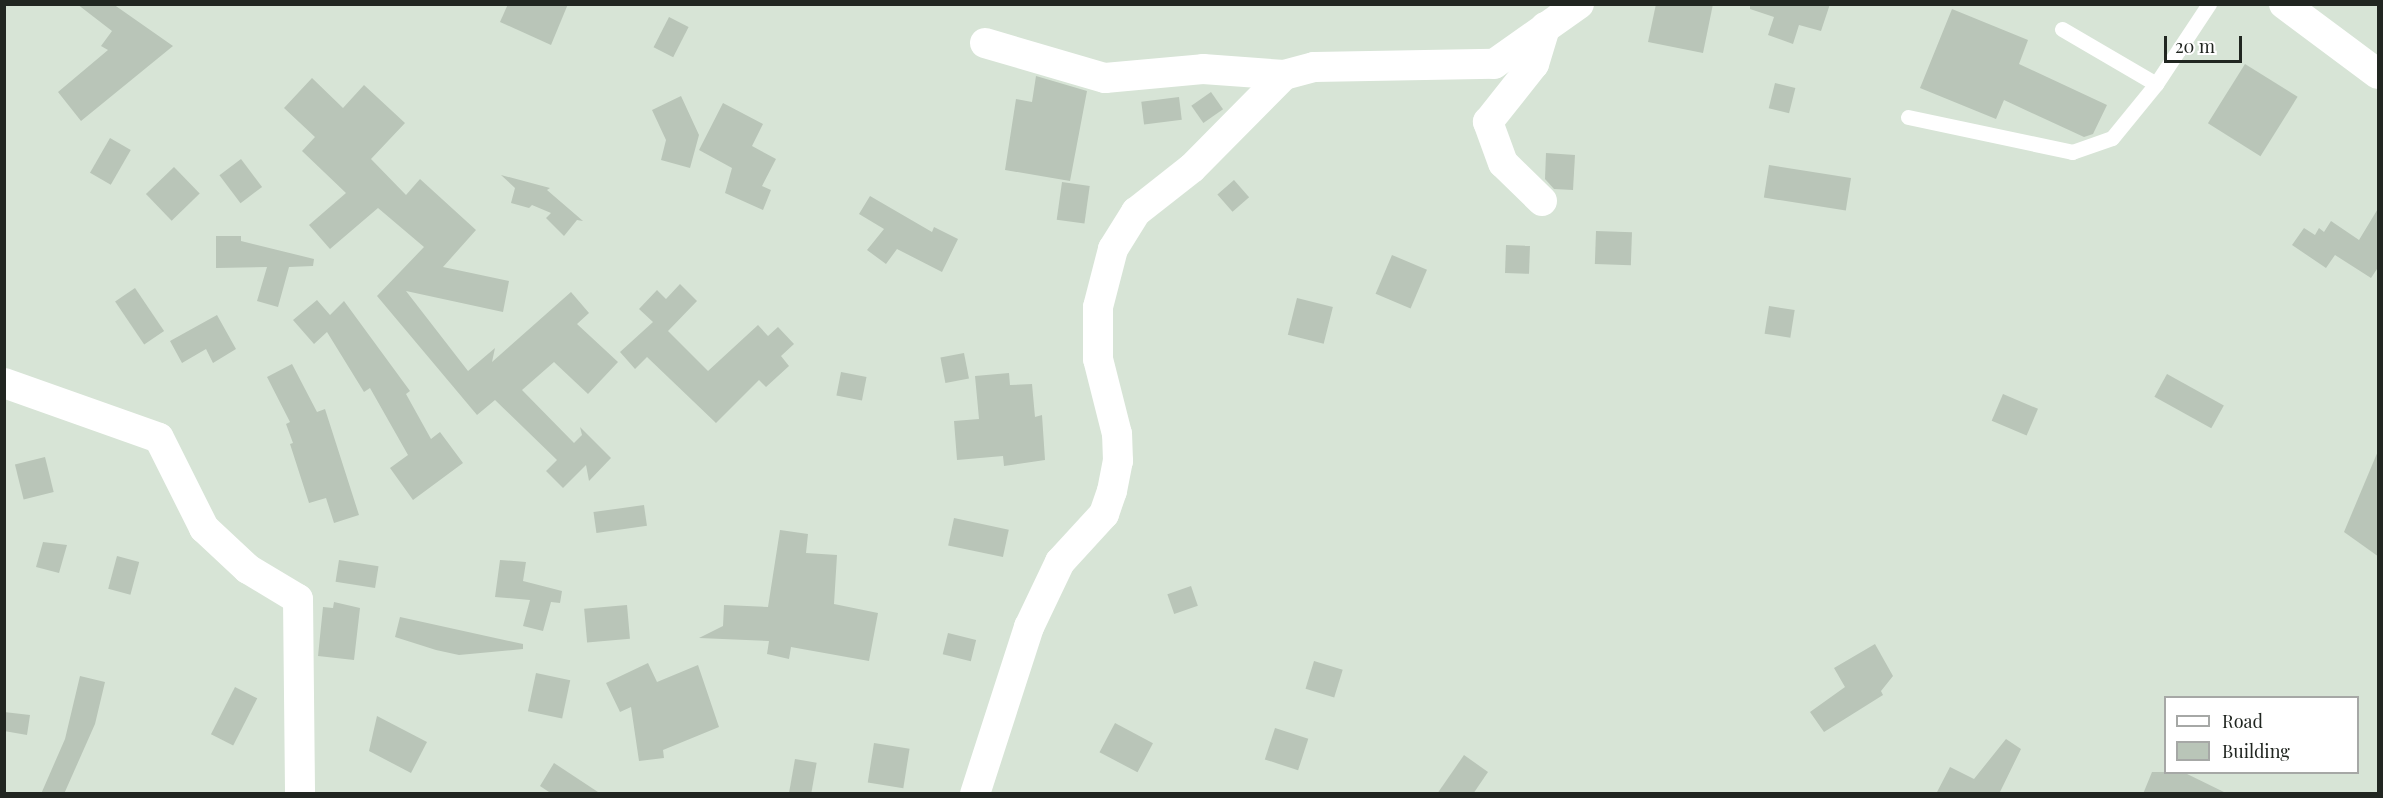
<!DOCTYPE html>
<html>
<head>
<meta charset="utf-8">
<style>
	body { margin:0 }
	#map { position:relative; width:2383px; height:798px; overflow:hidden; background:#d7e4d6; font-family:"Playfair Display",serif }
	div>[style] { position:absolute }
	.building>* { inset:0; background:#b9c5b8; transform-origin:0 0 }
	.service>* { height:15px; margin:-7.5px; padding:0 7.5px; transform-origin:7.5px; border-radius:7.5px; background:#fff }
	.minor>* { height:30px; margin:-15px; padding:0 15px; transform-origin:15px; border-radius:15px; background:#fff }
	span { translate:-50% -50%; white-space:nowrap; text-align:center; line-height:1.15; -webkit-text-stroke:5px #fff; paint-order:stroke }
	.frame { position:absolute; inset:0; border:6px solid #212621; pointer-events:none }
	.legend { position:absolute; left:2164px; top:696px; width:195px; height:78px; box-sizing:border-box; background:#fff; border:2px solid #a6a8a6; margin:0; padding:8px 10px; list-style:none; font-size:18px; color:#212621 }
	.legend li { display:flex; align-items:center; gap:12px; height:30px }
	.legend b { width:30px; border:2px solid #a6a8a6 }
	.scale { position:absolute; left:2164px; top:36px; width:78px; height:27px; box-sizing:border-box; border:3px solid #212621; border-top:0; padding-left:8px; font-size:18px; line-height:21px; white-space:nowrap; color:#212621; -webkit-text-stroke:4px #fff; paint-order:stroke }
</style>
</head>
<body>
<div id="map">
	<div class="building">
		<div style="clip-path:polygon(77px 4px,113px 4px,173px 46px,81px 121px,58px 92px,108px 50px,101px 46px,112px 31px)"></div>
		<div style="clip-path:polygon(508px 4px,568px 4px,551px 45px,500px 22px)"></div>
		<div style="clip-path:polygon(1656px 4px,1713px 4px,1703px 53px,1648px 42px)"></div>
		<div style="clip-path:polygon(1750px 4px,1830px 4px,1821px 31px,1799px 25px,1793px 44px,1768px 35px,1774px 17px,1750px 9px)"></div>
		<div style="clip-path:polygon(1952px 9px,2028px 40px,2019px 64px,2107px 105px,2093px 134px,2084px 137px,2004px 100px,1996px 119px,1920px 88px)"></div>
		<div style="left:669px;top:17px;width:22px;height:34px;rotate:27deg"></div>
		<div style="left:2245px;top:64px;width:62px;height:70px;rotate:32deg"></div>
		<div style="clip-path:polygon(1036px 76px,1087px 91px,1070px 181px,1005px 170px,1016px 99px,1032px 102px)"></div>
		<div style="clip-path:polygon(312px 78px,343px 108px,364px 85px,405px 123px,371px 159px,406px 195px,420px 179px,476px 230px,443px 267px,509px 281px,503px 312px,406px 291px,468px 371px,495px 348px,492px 362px,571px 292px,589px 313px,577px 324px,618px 362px,588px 394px,554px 362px,522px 390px,574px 443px,582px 435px,580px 427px,611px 458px,589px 481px,586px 465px,563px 488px,546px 471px,557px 460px,495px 400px,477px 415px,377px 296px,424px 247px,378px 208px,330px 249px,309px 225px,346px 193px,302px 151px,315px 137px,284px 108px)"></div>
		<div style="left:1775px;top:83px;width:21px;height:26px;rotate:14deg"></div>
		<div style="left:1211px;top:92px;width:21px;height:24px;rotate:55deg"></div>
		<div style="clip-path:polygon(681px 96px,699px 135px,690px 168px,661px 160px,666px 140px,652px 110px)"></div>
		<div style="left:1179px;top:97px;width:23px;height:38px;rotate:83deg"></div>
		<div style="clip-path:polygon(723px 103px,763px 124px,752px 146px,776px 159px,762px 186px,771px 190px,763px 210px,725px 193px,732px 168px,699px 150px)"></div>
		<div style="left:110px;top:138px;width:24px;height:40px;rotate:30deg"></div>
		<div style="clip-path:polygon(1546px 153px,1575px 155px,1573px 190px,1554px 189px,1545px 179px)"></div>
		<div style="left:241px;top:159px;width:35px;height:27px;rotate:53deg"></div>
		<div style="left:1769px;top:165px;width:83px;height:33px;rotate:9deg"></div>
		<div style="left:174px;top:167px;width:37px;height:39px;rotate:46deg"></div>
		<div style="clip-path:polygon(501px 175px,550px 188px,547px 190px,583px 221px,577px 220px,564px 236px,546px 218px,551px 213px,532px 205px,529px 208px,511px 203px,515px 188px)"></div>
		<div style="left:1234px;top:180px;width:23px;height:22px;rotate:49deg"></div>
		<div style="left:1062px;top:182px;width:28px;height:38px;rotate:8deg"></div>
		<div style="clip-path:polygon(870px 196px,932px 232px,934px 227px,958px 239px,942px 272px,897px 249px,886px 264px,867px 250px,884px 229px,859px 214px)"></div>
		<div style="clip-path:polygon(2379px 207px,2379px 266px,2371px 278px,2335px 255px,2326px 268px,2292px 245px,2304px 228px,2315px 235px,2319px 228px,2324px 232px,2331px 221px,2359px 240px)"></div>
		<div style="left:1596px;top:231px;width:36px;height:33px;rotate:2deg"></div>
		<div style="clip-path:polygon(216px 236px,241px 236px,241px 241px,314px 259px,313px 266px,289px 267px,278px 307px,257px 301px,267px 267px,216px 268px)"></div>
		<div style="left:1506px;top:245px;width:24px;height:28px;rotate:2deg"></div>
		<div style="left:1392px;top:255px;width:38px;height:42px;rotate:23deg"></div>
		<div style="clip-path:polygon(680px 284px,697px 301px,668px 331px,708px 371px,758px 325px,768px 336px,778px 327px,794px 344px,781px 356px,789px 366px,766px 387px,759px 380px,716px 423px,647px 357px,635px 369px,620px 352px,653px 322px,639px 309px,657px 290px,666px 299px)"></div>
		<div style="left:135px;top:288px;width:52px;height:24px;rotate:56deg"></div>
		<div style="left:1297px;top:298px;width:37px;height:38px;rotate:14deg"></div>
		<div style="clip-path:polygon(317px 300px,330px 315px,344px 301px,410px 391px,406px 394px,431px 439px,440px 432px,463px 463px,413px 500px,390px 468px,408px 455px,370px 388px,364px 392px,327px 332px,314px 344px,293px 320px)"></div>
		<div style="left:1769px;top:306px;width:26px;height:28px;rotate:9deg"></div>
		<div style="clip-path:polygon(217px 315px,236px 349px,213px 363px,206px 349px,182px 363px,170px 341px)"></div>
		<div style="left:964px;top:353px;width:26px;height:24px;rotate:79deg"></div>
		<div style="clip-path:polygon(292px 364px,317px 412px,325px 409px,359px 515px,334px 523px,326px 498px,309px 503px,290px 444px,293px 443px,286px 424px,290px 422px,267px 377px)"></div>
		<div style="left:841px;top:372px;width:26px;height:24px;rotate:11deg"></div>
		<div style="clip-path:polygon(1009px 373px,1010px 385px,1032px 384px,1035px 417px,1042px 415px,1045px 460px,1004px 466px,1003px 456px,957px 460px,954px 421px,979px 419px,975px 376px)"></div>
		<div style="left:2167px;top:374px;width:65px;height:26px;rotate:29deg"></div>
		<div style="left:2003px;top:394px;width:38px;height:29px;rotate:23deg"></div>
		<div style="clip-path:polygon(2378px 451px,2379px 451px,2379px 557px,2344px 532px)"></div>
		<div style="left:45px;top:457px;width:36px;height:31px;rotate:76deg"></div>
		<div style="left:644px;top:505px;width:21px;height:51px;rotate:82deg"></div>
		<div style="left:954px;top:518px;width:56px;height:28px;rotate:12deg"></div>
		<div style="clip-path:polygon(780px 530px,808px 534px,806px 553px,837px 555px,834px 604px,878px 613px,869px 661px,791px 647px,789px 659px,767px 654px,769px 641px,699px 638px,723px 626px,724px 605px,768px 607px)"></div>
		<div style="clip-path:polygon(43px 542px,67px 545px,59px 573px,36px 567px)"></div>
		<div style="left:117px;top:556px;width:23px;height:34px;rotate:15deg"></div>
		<div style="left:339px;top:560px;width:40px;height:22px;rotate:9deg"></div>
		<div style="clip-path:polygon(500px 560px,526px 562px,523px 581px,562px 591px,560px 603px,551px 602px,543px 631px,523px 626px,530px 600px,495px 597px)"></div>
		<div style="left:1191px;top:586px;width:21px;height:25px;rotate:71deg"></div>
		<div style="clip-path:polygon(334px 602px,360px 608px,354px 660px,318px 656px,323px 607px,333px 608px)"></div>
		<div style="left:627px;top:605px;width:34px;height:43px;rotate:85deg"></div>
		<div style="clip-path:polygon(400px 617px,523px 644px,523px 649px,459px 655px,436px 650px,395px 637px)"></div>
		<div style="left:948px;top:633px;width:29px;height:22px;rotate:14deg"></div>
		<div style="clip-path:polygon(1875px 644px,1893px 676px,1881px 691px,1883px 695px,1824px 732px,1810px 712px,1845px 687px,1834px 668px)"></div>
		<div style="left:1314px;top:661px;width:30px;height:29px;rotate:17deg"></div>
		<div style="clip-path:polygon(648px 663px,657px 682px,698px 665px,719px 727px,663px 750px,664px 758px,639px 761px,631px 707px,620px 712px,606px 683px)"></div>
		<div style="left:536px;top:673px;width:35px;height:39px;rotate:12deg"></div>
		<div style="clip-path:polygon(80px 676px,105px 682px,95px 724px,64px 794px,41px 794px,65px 739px)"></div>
		<div style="left:235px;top:687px;width:25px;height:53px;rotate:27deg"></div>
		<div style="clip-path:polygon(4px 712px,30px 715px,27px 735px,4px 731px)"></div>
		<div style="clip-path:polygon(377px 716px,427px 742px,411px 773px,369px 751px)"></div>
		<div style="left:1115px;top:723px;width:43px;height:33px;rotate:28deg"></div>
		<div style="left:1275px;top:728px;width:35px;height:33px;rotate:18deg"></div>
		<div style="clip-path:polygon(2006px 739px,2021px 749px,2000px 792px,2004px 794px,1936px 794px,1950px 767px,1974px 779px)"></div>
		<div style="left:874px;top:743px;width:36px;height:40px;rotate:9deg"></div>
		<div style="clip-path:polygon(1464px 755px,1488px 772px,1473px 794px,1437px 794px)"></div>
		<div style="left:795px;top:759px;width:22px;height:36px;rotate:10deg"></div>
		<div style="clip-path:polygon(554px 763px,601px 794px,552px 794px,540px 786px)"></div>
		<div style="clip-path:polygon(2152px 772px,2183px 772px,2228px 794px,2143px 794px)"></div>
	</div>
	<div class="service">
		<div style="left:2062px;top:29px;width:109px;rotate:30.3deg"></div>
		<div style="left:1908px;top:117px;width:168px;rotate:12deg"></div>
		<div style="left:2072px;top:152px;width:42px;rotate:-19.3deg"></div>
		<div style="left:2112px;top:138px;width:70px;rotate:-50.8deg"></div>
		<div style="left:2156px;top:84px;width:96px;rotate:-56.5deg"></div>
	</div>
	<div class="minor">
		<div style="left:2284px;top:4px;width:117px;rotate:36.7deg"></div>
		<div style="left:985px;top:43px;width:125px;rotate:16.3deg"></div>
		<div style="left:1105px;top:78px;width:98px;rotate:-5.2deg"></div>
		<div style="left:1203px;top:69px;width:81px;rotate:4.2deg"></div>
		<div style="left:1542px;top:201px;width:54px;rotate:-135.7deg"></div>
		<div style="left:1503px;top:163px;width:44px;rotate:-110.1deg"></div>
		<div style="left:1488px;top:122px;width:74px;rotate:-51.6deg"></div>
		<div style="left:1534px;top:64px;width:39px;rotate:-73deg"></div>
		<div style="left:4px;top:383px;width:164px;rotate:19.5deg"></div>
		<div style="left:159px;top:438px;width:101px;rotate:63.4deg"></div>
		<div style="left:204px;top:528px;width:60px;rotate:43deg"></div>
		<div style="left:248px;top:569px;width:58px;rotate:31deg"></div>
		<div style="left:298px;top:599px;width:195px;rotate:89.4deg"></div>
		<div style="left:975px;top:794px;width:176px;rotate:-72.1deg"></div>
		<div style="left:1029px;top:627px;width:72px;rotate:-64.5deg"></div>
		<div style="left:1060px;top:562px;width:65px;rotate:-47.5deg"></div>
		<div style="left:1104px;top:514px;width:24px;rotate:-71deg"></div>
		<div style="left:1112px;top:491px;width:31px;rotate:-79deg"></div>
		<div style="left:1118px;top:461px;width:27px;rotate:-92deg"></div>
		<div style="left:1117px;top:434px;width:77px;rotate:-104.2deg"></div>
		<div style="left:1098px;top:359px;width:52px;rotate:-90deg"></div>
		<div style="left:1098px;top:307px;width:60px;rotate:-75.5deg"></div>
		<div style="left:1113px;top:249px;width:44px;rotate:-58.1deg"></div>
		<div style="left:1136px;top:212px;width:71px;rotate:-38.2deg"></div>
		<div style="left:1192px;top:168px;width:131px;rotate:-45.3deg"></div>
		<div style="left:1284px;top:75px;width:31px;rotate:-15deg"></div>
		<div style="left:1314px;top:67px;width:180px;rotate:-1deg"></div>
		<div style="left:1494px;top:64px;width:104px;rotate:-35.2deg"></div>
	</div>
	<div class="frame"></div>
	<ul class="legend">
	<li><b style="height:8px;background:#fff"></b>Road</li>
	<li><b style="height:16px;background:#b9c5b8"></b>Building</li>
	</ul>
	<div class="scale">20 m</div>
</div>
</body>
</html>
